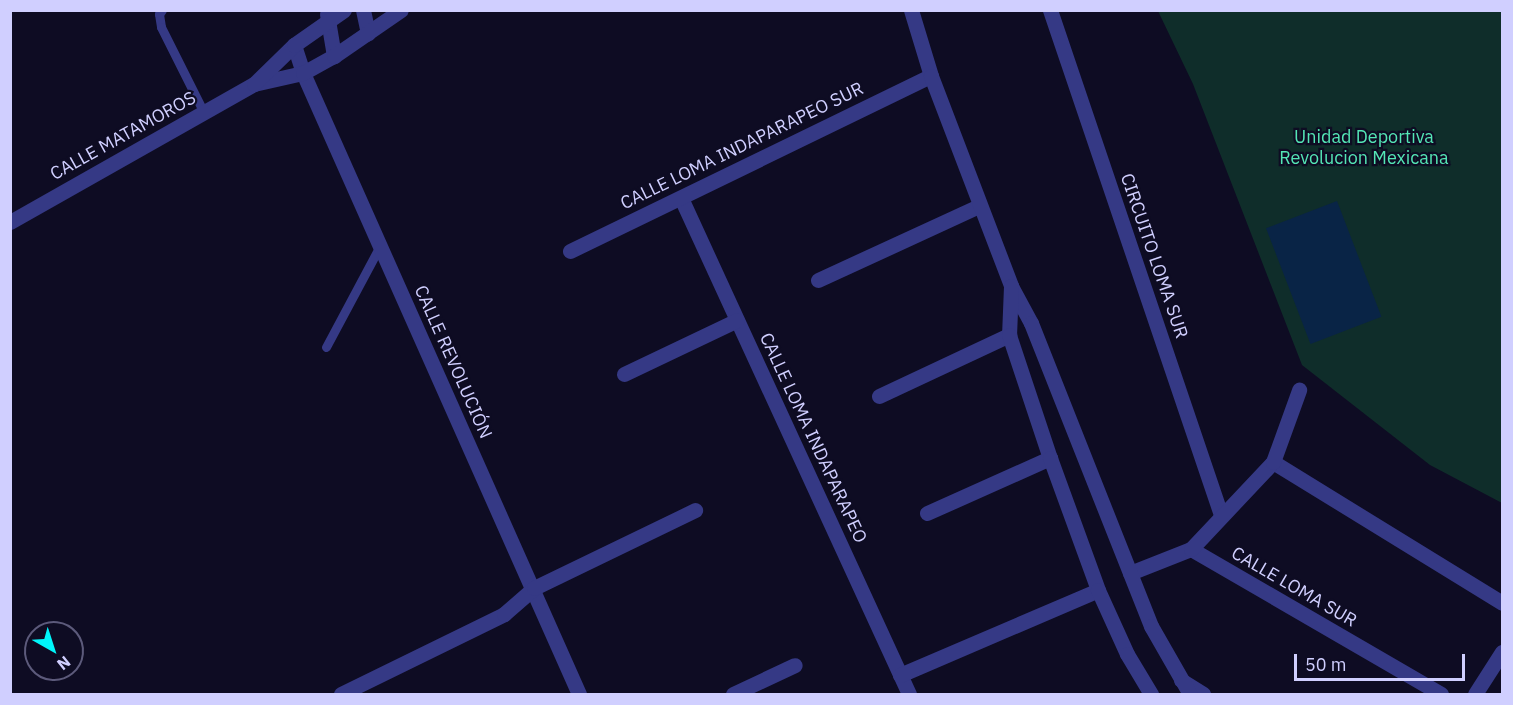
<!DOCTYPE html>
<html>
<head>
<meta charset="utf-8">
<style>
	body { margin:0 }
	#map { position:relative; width:1513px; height:705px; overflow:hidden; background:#0e0c23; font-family:"IBM Plex Sans",sans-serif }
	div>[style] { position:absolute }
	.green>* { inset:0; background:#0f2d2a }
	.water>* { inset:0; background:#092446; transform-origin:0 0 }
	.service>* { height:9px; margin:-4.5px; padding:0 4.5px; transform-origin:4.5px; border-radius:4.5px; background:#353985 }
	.minor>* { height:15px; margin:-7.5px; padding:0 7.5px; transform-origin:7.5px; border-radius:7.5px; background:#353985 }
	.tertiary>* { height:15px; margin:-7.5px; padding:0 7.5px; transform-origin:7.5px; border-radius:7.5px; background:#353985 }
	span { translate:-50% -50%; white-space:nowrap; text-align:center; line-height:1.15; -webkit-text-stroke:4.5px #0e0c23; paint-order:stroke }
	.street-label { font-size:18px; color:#d0cfff }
	.park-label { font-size:18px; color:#54e6b5 }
	.frame { position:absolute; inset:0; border:12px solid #d0cfff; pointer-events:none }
	.north { position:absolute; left:24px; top:621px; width:60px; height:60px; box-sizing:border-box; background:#0e0c23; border:2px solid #5c5a7b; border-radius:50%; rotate:141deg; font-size:16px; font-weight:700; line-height:24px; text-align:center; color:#d0cfff }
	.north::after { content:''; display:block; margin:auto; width:21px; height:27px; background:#00f6fa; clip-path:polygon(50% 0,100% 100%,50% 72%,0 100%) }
	.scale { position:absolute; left:1294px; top:654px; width:171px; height:27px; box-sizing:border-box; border:3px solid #d0cfff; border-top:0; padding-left:8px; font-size:18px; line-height:21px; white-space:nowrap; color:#d0cfff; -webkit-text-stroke:4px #0e0c23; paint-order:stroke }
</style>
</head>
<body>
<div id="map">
	<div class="green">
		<div style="clip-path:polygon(1158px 11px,1502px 11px,1502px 503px,1430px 465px,1302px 365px,1193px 84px)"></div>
	</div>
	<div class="water">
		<div style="left:1337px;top:201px;width:124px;height:76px;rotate:69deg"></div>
	</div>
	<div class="service">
		<div style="left:162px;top:10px;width:5px;rotate:127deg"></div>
		<div style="left:159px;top:14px;width:13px;rotate:81deg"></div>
		<div style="left:161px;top:27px;width:96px;rotate:63.4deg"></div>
		<div style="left:326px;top:347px;width:115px;rotate:-61.9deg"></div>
	</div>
	<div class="minor">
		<div style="left:363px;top:10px;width:24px;rotate:78deg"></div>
		<div style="left:1050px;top:10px;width:533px;rotate:71.29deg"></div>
		<div style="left:327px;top:14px;width:43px;rotate:80.5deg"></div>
		<div style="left:294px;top:45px;width:29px;rotate:72deg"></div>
		<div style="left:303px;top:73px;width:680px;rotate:66.04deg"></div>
		<div style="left:254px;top:84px;width:50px;rotate:-12.7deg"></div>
		<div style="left:303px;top:73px;width:35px;rotate:-29deg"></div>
		<div style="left:334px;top:56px;width:81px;rotate:-34.5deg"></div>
		<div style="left:681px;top:198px;width:546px;rotate:65.31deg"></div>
		<div style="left:10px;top:222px;width:280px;rotate:-29.5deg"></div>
		<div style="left:254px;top:84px;width:56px;rotate:-44.3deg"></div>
		<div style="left:294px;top:45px;width:61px;rotate:-35deg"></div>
		<div style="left:570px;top:251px;width:401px;rotate:-25.9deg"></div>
		<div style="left:818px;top:280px;width:177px;rotate:-24.7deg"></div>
		<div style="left:624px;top:374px;width:125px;rotate:-25.5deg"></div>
		<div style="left:879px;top:396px;width:144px;rotate:-25.1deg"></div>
		<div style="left:1273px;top:462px;width:269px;rotate:31.6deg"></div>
		<div style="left:927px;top:513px;width:135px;rotate:-24.1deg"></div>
		<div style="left:1191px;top:549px;width:289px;rotate:30.1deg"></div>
		<div style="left:1130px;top:573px;width:66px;rotate:-21.5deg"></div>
		<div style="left:1191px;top:549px;width:120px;rotate:-46.7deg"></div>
		<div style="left:1273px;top:462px;width:77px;rotate:-70.1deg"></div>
		<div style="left:900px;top:675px;width:215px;rotate:-23.2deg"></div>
		<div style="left:1181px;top:680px;width:26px;rotate:32deg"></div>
		<div style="left:341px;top:694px;width:182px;rotate:-26.1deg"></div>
		<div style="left:504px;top:614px;width:40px;rotate:-41deg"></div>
		<div style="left:534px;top:588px;width:179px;rotate:-25.8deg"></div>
		<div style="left:733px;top:694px;width:68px;rotate:-25.1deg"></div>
		<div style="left:1475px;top:694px;width:50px;rotate:-57.3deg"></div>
	</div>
	<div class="tertiary">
		<div style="left:911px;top:10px;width:69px;rotate:73.1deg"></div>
		<div style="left:931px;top:76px;width:225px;rotate:69.1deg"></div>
		<div style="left:1011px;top:286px;width:42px;rotate:61.6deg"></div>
		<div style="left:1031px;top:323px;width:326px;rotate:68.4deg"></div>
		<div style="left:1151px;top:626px;width:78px;rotate:60.2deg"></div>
		<div style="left:1011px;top:286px;width:49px;rotate:92.3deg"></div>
		<div style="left:1009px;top:335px;width:130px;rotate:71.6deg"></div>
		<div style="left:1050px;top:458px;width:140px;rotate:70deg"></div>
		<div style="left:1098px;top:590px;width:70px;rotate:65.6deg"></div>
		<div style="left:1127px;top:654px;width:47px;rotate:59deg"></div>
	</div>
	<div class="street-label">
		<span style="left:123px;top:136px;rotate:-29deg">CALLE MATAMOROS</span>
		<span style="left:742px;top:146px;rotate:-26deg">CALLE LOMA INDAPARAPEO SUR</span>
		<span style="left:1154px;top:256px;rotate:71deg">CIRCUITO LOMA SUR</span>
		<span style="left:453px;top:362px;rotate:66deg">CALLE REVOLUCIÓN</span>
		<span style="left:813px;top:438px;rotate:65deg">CALLE LOMA INDAPARAPEO</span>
		<span style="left:1294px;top:587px;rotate:30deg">CALLE LOMA SUR</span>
	</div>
	<div class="park-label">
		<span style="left:1364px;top:148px">Unidad Deportiva<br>Revolucion Mexicana</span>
	</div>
	<div class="frame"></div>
	<div class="north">N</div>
	<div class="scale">50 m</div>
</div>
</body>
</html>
